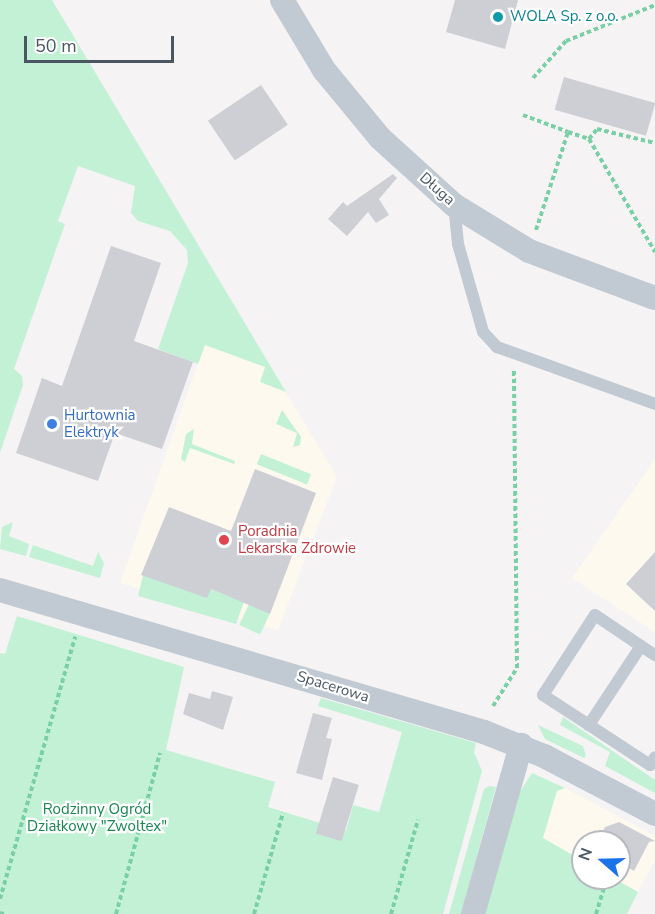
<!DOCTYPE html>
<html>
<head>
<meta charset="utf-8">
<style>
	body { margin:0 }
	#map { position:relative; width:655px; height:914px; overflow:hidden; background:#f5f3f3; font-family:"Nunito Sans",sans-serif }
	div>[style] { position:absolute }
	.commercial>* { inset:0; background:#fdf9ef }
	.green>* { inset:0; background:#c3f1d5; transform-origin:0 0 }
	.building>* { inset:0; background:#cdcfd5; transform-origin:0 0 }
	.path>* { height:4px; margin-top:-2px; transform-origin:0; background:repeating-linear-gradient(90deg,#7ad0a6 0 4.5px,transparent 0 7.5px) }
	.lane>* { height:12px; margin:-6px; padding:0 6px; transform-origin:6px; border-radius:6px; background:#c1cad2 }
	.street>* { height:24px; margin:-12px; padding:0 12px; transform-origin:12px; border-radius:12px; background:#c1cad2 }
	.dots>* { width:16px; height:16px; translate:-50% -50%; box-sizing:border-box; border:3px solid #fff; border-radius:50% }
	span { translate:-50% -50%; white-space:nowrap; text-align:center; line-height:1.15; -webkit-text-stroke:4.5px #fff; paint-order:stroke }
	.culture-label { font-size:15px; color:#0d838f }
	.left { translate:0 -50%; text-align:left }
	.street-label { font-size:15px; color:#4a5661 }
	.shop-label { font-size:15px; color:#366cbe }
	.health-label { font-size:15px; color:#be3a42 }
	.park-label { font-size:15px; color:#17864f }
	.north { position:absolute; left:571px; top:830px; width:60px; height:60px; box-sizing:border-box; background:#fff; border:2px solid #b7bbc0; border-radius:50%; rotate:290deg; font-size:16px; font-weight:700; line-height:24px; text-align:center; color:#4a5661 }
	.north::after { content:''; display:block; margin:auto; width:21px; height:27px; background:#1a73e8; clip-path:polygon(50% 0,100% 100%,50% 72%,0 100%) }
	.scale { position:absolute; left:24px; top:36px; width:150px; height:27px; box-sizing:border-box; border:3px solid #4a5661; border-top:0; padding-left:8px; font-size:18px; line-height:21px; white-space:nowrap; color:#4a5661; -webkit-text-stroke:4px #fff; paint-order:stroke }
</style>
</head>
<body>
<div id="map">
	<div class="commercial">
		<div style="clip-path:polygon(224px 290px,337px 477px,278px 630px,120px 583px)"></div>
		<div style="clip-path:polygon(655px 459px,655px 632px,572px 578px)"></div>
		<div style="clip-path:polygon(565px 788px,655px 836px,655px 860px,638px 892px,613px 878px,619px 878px,619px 842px,583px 842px,583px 861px,542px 838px,557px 791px)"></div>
	</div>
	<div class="green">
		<div style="clip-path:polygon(0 0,52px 0,286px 392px,260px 382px,265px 367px,205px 345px,198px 364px,158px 349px,188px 263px,187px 250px,170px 231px,138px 221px,131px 213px,135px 186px,78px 166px,58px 221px,65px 224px,14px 369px,22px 376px,23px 385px,0 453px)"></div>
		<div style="clip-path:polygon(282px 410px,301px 437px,300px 445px,293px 447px,297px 433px,276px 424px)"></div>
		<div style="clip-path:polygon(194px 429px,192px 444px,235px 461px,234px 464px,190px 448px,185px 462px,181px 459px,186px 434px)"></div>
		<div style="left:261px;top:454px;width:54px;height:11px;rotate:22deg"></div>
		<div style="clip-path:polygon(13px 522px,9px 536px,29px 544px,26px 556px,0 549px,2px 527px)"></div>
		<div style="clip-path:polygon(33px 545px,93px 566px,98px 552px,104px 563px,100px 578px,29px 557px)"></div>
		<div style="clip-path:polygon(143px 575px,211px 589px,244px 602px,236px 624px,138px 596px)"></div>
		<div style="left:249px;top:604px;width:23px;height:23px;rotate:25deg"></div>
		<div style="clip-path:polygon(17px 616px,184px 667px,166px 750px,275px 782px,268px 807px,346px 831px,353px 805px,379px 812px,402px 732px,318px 706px,321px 698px,476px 743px,474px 752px,482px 771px,443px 914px,0 914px,0 653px,5px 654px)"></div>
		<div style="clip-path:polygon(563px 717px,655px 780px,655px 793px,605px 766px,610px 752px,560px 725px)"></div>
		<div style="clip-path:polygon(538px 725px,583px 746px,586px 756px,584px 758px,545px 739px)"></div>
		<div style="clip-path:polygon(532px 773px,565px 788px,557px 791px,543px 838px,583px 861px,583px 878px,613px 878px,638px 892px,627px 914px,485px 914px,519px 793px)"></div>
		<div style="clip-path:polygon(489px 786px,496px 787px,461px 914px,449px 914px,484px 789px)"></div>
	</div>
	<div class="building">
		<div style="clip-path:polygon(455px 0,518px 0,505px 49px,446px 32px)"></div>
		<div style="left:564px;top:77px;width:95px;height:34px;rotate:16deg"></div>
		<div style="left:261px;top:85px;width:48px;height:64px;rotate:56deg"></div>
		<div style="clip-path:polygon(393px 174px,397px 178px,379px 199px,389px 215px,376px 223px,368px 212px,347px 236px,328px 219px,343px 202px,347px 206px)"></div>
		<div style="clip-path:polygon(111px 246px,161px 263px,134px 341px,193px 362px,162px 449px,115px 433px,98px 481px,16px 453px,42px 378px,62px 386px)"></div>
		<div style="clip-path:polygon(255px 469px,316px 493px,270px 614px,211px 589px,207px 598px,141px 575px,169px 507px,231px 531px)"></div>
		<div style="clip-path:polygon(655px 552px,655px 611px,626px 584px)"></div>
		<div style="clip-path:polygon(212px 691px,233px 697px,223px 730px,183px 714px,189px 693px,210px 699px)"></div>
		<div style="clip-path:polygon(313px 713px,332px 718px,326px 738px,332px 739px,322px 780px,296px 773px)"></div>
		<div style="left:333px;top:777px;width:27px;height:59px;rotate:17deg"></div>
		<div style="clip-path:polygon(619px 822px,655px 841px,649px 842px,634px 871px,619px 863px,619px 842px,598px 842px,605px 827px)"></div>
	</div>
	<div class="path">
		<div style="left:533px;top:78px;width:50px;rotate:-48.3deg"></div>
		<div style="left:566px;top:41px;width:96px;rotate:-22deg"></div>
		<div style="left:523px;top:115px;width:48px;rotate:20.7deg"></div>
		<div style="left:589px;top:139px;width:13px;rotate:-51deg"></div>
		<div style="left:597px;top:129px;width:60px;rotate:13.6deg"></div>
		<div style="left:536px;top:230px;width:103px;rotate:-71.9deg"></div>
		<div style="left:568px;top:132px;width:22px;rotate:18deg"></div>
		<div style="left:589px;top:139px;width:131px;rotate:59.7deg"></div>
		<div style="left:493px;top:706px;width:45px;rotate:-57.7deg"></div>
		<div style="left:517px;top:668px;width:300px;rotate:-90.6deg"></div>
		<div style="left:0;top:899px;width:273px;rotate:-74deg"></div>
		<div style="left:0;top:913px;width:4px;rotate:14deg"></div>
		<div style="left:116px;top:914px;width:167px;rotate:-74.7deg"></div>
		<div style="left:254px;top:914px;width:105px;rotate:-74deg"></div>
		<div style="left:391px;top:914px;width:98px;rotate:-74deg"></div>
		<div style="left:596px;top:914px;width:30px;rotate:-73deg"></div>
	</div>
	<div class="lane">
		<div style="left:454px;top:205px;width:39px;rotate:84deg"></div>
		<div style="left:458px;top:244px;width:91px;rotate:74.1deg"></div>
		<div style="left:483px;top:332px;width:21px;rotate:47deg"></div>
		<div style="left:497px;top:347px;width:168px;rotate:19.8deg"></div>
		<div style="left:595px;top:615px;width:55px;rotate:34deg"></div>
		<div style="left:641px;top:646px;width:95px;rotate:123.4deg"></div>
		<div style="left:589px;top:725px;width:55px;rotate:-146.9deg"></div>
		<div style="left:543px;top:695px;width:95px;rotate:-57deg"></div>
		<div style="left:641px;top:646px;width:17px;rotate:33deg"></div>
		<div style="left:589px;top:725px;width:73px;rotate:33.3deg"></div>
		<div style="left:650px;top:765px;width:9px;rotate:-58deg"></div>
	</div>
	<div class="street">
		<div style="left:282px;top:0;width:82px;rotate:59deg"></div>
		<div style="left:324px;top:70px;width:88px;rotate:50.5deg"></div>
		<div style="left:380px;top:138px;width:100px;rotate:42.2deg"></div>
		<div style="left:454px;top:205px;width:88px;rotate:31.5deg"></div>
		<div style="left:529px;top:251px;width:134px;rotate:20.5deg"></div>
		<div style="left:0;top:590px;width:504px;rotate:16.35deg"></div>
		<div style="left:484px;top:732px;width:65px;rotate:21.8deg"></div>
		<div style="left:544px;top:756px;width:125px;rotate:27.6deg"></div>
		<div style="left:473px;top:914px;width:176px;rotate:-74.1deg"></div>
	</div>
	<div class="dots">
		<div style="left:498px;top:17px;background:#0f9aa8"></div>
		<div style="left:52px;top:424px;background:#3f7fe0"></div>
		<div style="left:224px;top:540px;background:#e0444e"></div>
	</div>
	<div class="culture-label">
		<span class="left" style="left:510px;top:17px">WOLA Sp. z o.o.</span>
	</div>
	<div class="street-label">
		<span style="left:437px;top:189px;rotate:41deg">Długa</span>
		<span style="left:333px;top:687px;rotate:17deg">Spacerowa</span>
	</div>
	<div class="shop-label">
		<span class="left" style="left:64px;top:424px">Hurtownia<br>Elektryk</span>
	</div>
	<div class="health-label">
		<span class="left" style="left:238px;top:540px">Poradnia<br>Lekarska Zdrowie</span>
	</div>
	<div class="park-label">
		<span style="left:97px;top:818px">Rodzinny Ogród<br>Działkowy "Zwoltex"</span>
	</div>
	<div class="north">N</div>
	<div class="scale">50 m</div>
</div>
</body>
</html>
